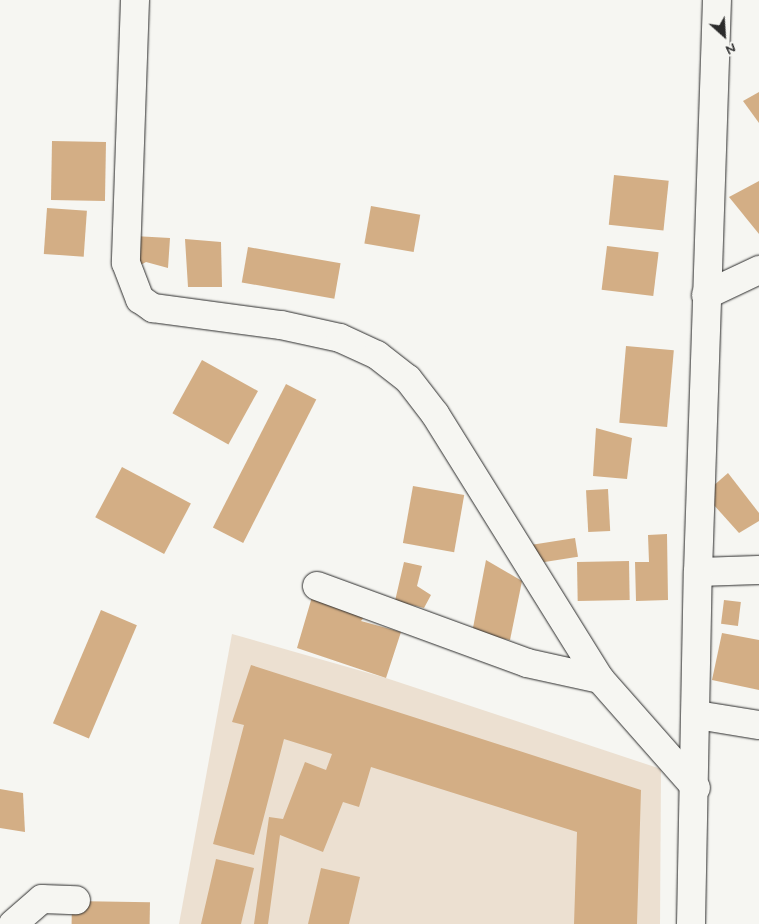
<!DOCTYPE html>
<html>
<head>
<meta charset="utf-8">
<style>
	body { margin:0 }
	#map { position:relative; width:759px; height:924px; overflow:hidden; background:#f6f6f2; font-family:Mynerve,sans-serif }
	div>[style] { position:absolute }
	.built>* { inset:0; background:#ece0d1 }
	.building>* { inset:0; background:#d3ae85; transform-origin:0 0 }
	.roads { filter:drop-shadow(0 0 1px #2b2b2b) drop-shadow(0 0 1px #2b2b2b) }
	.minor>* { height:28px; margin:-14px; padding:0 14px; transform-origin:14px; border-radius:14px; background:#f6f6f2 }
	.major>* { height:28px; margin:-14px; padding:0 14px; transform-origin:14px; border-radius:14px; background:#f6f6f2 }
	span { translate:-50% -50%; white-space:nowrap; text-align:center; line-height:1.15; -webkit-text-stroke:4.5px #f6f6f2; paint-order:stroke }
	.north { position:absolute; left:699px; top:10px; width:50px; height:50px; -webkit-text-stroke:4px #f6f6f2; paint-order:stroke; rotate:154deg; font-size:14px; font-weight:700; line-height:20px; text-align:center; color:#2b2b2b }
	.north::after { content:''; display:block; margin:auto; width:18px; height:22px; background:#2b2b2b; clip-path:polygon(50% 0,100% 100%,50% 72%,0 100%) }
</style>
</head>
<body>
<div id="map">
	<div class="built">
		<div style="clip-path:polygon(232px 634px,386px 678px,661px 769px,660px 924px,179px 924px)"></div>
	</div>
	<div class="building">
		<div style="clip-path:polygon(759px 92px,759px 123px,743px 101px)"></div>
		<div style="left:52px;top:141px;width:54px;height:59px;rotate:1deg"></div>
		<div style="left:614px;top:175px;width:55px;height:50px;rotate:6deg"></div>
		<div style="clip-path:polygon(759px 181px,759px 234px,729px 197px)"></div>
		<div style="left:371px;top:206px;width:50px;height:38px;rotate:10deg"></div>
		<div style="left:47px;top:208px;width:40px;height:46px;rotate:4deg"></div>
		<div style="clip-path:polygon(134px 236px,170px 238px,168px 268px,146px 262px,135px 268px)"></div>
		<div style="clip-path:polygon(185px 239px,221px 242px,222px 287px,188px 287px)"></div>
		<div style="left:607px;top:246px;width:52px;height:44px;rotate:7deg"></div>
		<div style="left:248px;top:247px;width:94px;height:36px;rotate:10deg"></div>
		<div style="left:626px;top:346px;width:48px;height:77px;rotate:5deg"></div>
		<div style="left:202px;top:360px;width:64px;height:61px;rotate:29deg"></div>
		<div style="left:286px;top:384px;width:34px;height:161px;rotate:27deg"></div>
		<div style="clip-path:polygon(596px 428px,632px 438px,627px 479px,593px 476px)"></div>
		<div style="left:122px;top:467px;width:78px;height:57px;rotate:28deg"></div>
		<div style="clip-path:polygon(728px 473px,759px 513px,759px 521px,739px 533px,704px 494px)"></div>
		<div style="left:413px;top:486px;width:52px;height:58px;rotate:10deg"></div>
		<div style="left:608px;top:489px;width:42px;height:22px;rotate:87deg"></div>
		<div style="clip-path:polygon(667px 534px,668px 600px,636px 601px,635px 562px,649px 562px,648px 535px)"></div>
		<div style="left:575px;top:538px;width:19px;height:45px;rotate:81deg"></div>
		<div style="clip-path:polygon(486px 560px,522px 581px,510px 640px,472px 633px)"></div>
		<div style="left:629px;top:561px;width:39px;height:52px;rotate:89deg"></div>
		<div style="clip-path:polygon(404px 562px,422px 566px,417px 586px,431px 595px,424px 608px,395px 601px)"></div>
		<div style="clip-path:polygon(312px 597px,368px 612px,361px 621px,401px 632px,386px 678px,297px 648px)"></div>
		<div style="left:724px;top:600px;width:17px;height:24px;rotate:7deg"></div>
		<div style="left:101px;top:610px;width:39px;height:123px;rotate:23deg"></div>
		<div style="clip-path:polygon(722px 633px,759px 640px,759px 690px,712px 680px)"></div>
		<div style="clip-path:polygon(251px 665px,641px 790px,637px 924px,574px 924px,577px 832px,371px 767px,359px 807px,343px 802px,323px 852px,280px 835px,268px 924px,254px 924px,269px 817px,283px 819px,305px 762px,326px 770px,332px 754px,284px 739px,254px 855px,213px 844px,244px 725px,232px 722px)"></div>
		<div style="clip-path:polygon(0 789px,23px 793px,25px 832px,0 828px)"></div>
		<div style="clip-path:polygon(216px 859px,254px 868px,241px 924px,201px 924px)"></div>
		<div style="clip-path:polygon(321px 868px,360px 877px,349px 924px,308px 924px)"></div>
		<div style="left:72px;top:901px;width:78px;height:23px;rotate:1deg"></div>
	</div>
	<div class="roads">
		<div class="minor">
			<div style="left:135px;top:0;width:263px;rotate:92deg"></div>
			<div style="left:126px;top:263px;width:39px;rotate:69deg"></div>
			<div style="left:140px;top:299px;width:16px;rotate:35deg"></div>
			<div style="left:153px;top:308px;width:129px;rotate:7.6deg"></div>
			<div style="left:281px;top:325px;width:60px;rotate:12.4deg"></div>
			<div style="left:340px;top:338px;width:41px;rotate:24.7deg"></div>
			<div style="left:377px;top:355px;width:39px;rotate:38deg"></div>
			<div style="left:408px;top:379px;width:44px;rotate:52.4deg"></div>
			<div style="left:435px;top:414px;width:312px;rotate:58.1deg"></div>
			<div style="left:600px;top:679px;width:145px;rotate:48.6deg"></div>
			<div style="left:706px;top:295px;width:59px;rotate:-25.3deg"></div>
			<div style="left:698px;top:572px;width:61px;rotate:-1.9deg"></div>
			<div style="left:317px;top:586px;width:224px;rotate:20.1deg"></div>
			<div style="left:527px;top:663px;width:75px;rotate:12.4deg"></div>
			<div style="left:697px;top:715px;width:63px;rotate:9.2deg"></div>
			<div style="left:13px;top:924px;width:38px;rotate:-41deg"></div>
			<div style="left:42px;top:899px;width:34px;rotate:2deg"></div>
		</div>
		<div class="major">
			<div style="left:691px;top:924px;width:352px;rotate:-88.9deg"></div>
			<div style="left:698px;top:572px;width:572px;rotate:-88.1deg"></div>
		</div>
	</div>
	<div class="north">N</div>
</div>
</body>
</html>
